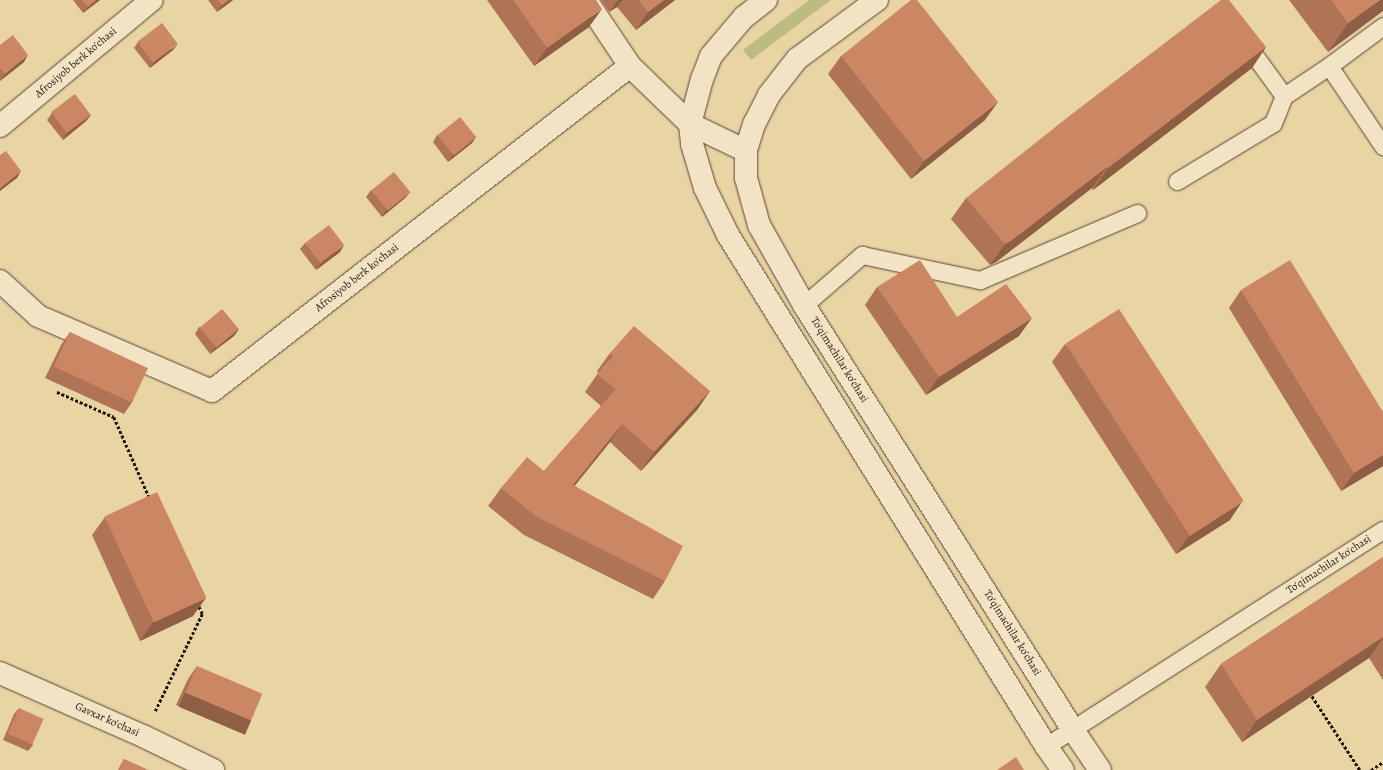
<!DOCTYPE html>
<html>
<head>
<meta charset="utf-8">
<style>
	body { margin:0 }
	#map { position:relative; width:1383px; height:770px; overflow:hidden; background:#e9d4a4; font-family:Alegreya,serif }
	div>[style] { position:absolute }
	.green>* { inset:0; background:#bebb81 }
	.path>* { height:2.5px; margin-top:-1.25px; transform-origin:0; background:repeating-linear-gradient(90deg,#25170e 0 3px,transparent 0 5px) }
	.roads { filter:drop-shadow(0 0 1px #564634) drop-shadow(0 0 1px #564634) }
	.lane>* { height:17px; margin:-8.5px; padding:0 8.5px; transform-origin:8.5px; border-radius:8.5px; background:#f1e3c4 }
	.street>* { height:22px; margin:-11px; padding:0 11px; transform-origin:11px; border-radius:11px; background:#f1e3c4 }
	.secondary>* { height:22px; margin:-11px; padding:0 11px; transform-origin:11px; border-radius:11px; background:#f1e3c4 }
	.wall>* { inset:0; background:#af7455 }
	.shaded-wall>* { inset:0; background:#8e5e45; transform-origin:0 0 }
	.building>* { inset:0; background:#cb8763; transform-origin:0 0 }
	span { translate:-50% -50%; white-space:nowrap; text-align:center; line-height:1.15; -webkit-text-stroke:3px #f1e3c4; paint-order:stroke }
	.street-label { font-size:11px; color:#25170e }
</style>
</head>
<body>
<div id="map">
	<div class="green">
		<div style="clip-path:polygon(809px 0,831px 0,751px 60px,743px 50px)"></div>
	</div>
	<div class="path">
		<div style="left:57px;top:392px;width:62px;rotate:23.7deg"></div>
		<div style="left:114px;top:417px;width:90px;rotate:66.3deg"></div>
		<div style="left:1312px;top:696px;width:88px;rotate:57deg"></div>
		<div style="left:155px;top:711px;width:108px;rotate:-64.1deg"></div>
		<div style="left:202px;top:614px;width:10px;rotate:-114deg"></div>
		<div style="left:1371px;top:770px;width:14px;rotate:-34deg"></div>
	</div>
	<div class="roads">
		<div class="lane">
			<div style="left:1383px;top:26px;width:67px;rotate:143.5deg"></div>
			<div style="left:1329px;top:66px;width:97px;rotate:56deg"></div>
			<div style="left:1244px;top:41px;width:68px;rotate:54deg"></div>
			<div style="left:1284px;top:96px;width:54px;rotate:-33.7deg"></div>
			<div style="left:1177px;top:181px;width:112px;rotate:-31.1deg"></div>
			<div style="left:1273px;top:123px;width:29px;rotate:-68deg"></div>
			<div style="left:804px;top:305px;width:77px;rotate:-40.8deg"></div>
			<div style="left:862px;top:255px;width:121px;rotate:12deg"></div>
			<div style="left:980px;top:280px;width:171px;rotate:-23.1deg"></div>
			<div style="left:1046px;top:746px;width:400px;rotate:-32.7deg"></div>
		</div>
		<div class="street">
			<div style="left:586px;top:0;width:79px;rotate:56.3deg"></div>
			<div style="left:630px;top:66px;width:83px;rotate:44deg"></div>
			<div style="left:690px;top:124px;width:62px;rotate:25.7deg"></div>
			<div style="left:0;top:126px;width:197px;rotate:-39.7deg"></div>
			<div style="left:0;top:281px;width:52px;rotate:42.6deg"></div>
			<div style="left:38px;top:316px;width:189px;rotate:23.3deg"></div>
			<div style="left:212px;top:391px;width:529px;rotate:-37.87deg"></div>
			<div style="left:0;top:673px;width:158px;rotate:23.8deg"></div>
			<div style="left:145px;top:737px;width:76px;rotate:25.9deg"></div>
		</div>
		<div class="secondary">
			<div style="left:766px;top:0;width:28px;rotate:142deg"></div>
			<div style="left:744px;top:17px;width:51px;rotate:130.2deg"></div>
			<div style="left:711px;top:56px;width:25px;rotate:111deg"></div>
			<div style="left:702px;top:79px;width:47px;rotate:104.9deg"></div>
			<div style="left:690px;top:124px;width:20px;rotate:84deg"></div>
			<div style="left:692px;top:144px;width:46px;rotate:73.5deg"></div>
			<div style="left:705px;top:188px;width:52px;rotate:63.9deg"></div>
			<div style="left:728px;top:235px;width:602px;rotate:58.11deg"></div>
			<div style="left:1046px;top:746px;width:29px;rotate:55deg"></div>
			<div style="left:877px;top:0;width:99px;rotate:143.6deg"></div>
			<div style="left:797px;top:59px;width:46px;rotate:127.9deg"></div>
			<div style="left:769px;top:95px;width:33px;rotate:117deg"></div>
			<div style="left:754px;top:124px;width:28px;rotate:107deg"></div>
			<div style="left:746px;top:151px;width:27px;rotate:90deg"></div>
			<div style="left:746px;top:178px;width:49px;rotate:74.5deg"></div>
			<div style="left:759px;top:225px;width:92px;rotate:60.6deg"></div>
			<div style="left:804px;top:305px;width:503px;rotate:57.67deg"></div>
			<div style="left:1073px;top:730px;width:48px;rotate:56deg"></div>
		</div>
	</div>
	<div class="wall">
		<div style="clip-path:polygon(73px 0,100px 0,83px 13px)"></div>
		<div style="clip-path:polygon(208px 0,233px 0,217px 12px)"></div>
		<div style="clip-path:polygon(487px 0,596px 0,589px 27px,534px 66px)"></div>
		<div style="clip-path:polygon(601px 0,675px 0,636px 30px,617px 7px,609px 12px)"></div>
		<div style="clip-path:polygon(1289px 0,1383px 0,1328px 52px)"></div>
		<div style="clip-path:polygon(138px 42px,173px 50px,150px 68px,134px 48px)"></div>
		<div style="clip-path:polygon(0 45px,24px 62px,0 81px)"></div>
		<div style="clip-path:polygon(1266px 47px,1252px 68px,1093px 190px,1092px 188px,996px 262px,990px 265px,951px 219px,966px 198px)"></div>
		<div style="clip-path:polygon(841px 56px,985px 120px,911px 179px,828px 74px)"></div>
		<div style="clip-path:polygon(52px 113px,91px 115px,86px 121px,63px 140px,47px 120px)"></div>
		<div style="clip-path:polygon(437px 135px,476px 137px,472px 143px,448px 162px,433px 142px)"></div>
		<div style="clip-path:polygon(371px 190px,410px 192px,405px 198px,382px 217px,366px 197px)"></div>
		<div style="clip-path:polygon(305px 243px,340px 252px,316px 270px,300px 249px)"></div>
		<div style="clip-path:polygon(877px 287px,957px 317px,1019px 336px,926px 395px,865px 305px)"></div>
		<div style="clip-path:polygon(1241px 290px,1383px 412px,1383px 466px,1341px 491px,1229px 308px)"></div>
		<div style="clip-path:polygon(199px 327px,239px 329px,234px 336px,210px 354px,195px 334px)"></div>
		<div style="clip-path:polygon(70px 332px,133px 401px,124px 414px,45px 378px,61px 345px)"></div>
		<div style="clip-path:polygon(1065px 344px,1230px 520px,1176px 554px,1052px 362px)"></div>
		<div style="clip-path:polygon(610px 353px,710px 391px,697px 410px,641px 471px,610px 442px,574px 486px,665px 581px,653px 599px,524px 535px,488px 506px,501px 488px,544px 471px,601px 406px,585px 392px,598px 373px,597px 371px)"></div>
		<div style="clip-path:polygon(105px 517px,193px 616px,140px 641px,92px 535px)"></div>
		<div style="clip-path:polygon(1383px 557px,1383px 680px,1369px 658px,1242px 742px,1205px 687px,1221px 664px)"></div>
		<div style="clip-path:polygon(197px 666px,251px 720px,242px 733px,176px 705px,188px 679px)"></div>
		<div style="clip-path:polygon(19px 708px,33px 745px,28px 751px,3px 740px,14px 714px)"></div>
		<div style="clip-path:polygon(124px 759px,148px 770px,118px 770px,120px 766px)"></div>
	</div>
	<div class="shaded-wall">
		<div style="clip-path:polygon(96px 0,100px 0,83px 13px,88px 7px)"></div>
		<div style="clip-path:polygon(229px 0,233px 0,217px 12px,222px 5px)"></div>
		<div style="clip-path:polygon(618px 0,622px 0,617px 7px,609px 12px)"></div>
		<div style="clip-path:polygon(664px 0,675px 0,636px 30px,648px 12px)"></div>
		<div style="clip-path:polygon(1380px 0,1383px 0,1383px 11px,1328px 52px,1348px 23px)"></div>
		<div style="clip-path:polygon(602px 9px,589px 27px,534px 66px,547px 48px)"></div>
		<div style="clip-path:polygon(178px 44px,173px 50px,150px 68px,154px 62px)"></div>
		<div style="clip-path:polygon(1266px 47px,1252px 68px,1093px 190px,1108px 168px)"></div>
		<div style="clip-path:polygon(28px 55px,24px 62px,0 81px,5px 74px)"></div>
		<div style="clip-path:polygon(998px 102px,985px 120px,911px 179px,924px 161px)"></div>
		<div style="clip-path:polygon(91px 115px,86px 121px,63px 140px,67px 133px)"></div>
		<div style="clip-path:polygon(476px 137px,472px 143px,448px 162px,453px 155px)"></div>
		<div style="clip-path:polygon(1107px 167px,1092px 188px,996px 262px,990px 265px,1005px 244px)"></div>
		<div style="clip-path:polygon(21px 171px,17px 178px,0 191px,0 188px)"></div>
		<div style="clip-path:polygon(410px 192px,405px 198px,382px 217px,386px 210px)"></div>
		<div style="clip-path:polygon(344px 245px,340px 252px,316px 270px,321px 263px)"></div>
		<div style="clip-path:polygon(1032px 318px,1019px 336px,926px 395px,939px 377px)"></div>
		<div style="clip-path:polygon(239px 329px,234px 336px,210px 354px,215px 348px)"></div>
		<div style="clip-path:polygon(710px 391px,697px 410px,641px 471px,654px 452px)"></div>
		<div style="clip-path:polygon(622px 424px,610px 442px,560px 504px,573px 485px)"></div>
		<div style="clip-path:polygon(1383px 455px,1383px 466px,1341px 491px,1354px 473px)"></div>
		<div style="clip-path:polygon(1242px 502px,1230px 520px,1176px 554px,1189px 536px)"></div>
		<div style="clip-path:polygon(206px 598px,193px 616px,140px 641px,153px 622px)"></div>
		<div style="clip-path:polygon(1383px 637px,1383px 638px,1369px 658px,1242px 742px,1257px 720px)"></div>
		<div style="left:185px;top:692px;width:72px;height:16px;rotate:23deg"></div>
	</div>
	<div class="building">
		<div style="clip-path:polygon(82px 0,96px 0,88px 7px)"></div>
		<div style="clip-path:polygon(218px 0,229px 0,222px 5px)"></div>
		<div style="clip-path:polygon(513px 0,596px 0,602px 9px,547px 48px)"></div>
		<div style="clip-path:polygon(639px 0,664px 0,648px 12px)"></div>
		<div style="clip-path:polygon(911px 0,917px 0,998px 102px,924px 161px,841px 56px)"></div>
		<div style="clip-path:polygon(1221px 0,1229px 0,1266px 47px,1108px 168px,1107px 167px,1011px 241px,1005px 244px,966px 198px,1068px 117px)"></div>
		<div style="clip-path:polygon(1331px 0,1380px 0,1348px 23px)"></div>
		<div style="left:162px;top:23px;width:26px;height:31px;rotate:53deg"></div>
		<div style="clip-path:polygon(13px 35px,28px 55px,5px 74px,0 68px,0 45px)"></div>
		<div style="left:75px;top:94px;width:26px;height:30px;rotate:53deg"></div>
		<div style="left:460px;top:117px;width:26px;height:29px;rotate:51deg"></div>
		<div style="clip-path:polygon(6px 151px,21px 171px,0 188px,0 155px)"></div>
		<div style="left:394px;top:172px;width:26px;height:29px;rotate:51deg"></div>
		<div style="left:329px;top:225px;width:25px;height:30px;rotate:53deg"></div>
		<div style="clip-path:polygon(920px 260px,957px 317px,1006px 284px,1032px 318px,939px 377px,877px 287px)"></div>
		<div style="clip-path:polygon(1290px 260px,1383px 412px,1383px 455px,1354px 473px,1241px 290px)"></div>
		<div style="left:222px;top:309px;width:26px;height:29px;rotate:50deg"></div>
		<div style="left:1119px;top:309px;width:229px;height:64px;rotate:57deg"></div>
		<div style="clip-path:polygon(634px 326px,710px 391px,654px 452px,622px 424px,573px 485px,683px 546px,665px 581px,537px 517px,501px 488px,527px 457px,544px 471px,616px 389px,597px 374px,613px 356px,610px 353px)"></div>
		<div style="left:70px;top:332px;width:86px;height:38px;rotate:25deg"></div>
		<div style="left:157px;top:492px;width:117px;height:58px;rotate:65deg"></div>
		<div style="clip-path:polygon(1383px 557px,1383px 637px,1257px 720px,1221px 664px)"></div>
		<div style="left:197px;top:666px;width:71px;height:29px;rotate:23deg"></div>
		<div style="left:19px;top:708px;width:27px;height:28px;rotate:24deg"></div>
		<div style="clip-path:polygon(1016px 757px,1024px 770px,997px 770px)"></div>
		<div style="clip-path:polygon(124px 759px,148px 770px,119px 770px)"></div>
	</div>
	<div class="street-label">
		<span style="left:76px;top:63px;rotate:-40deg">Afrosiyob berk ko'chasi</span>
		<span style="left:357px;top:278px;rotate:-38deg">Afrosiyob berk ko'chasi</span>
		<span style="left:839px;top:360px;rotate:58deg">To'qimachilar ko'chasi</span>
		<span style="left:1329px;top:565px;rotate:-33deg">To'qimachilar ko'chasi</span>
		<span style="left:1012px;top:633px;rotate:58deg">To'qimachilar ko'chasi</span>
		<span style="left:107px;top:720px;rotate:24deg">Gavxar ko'chasi</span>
	</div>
</div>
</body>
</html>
